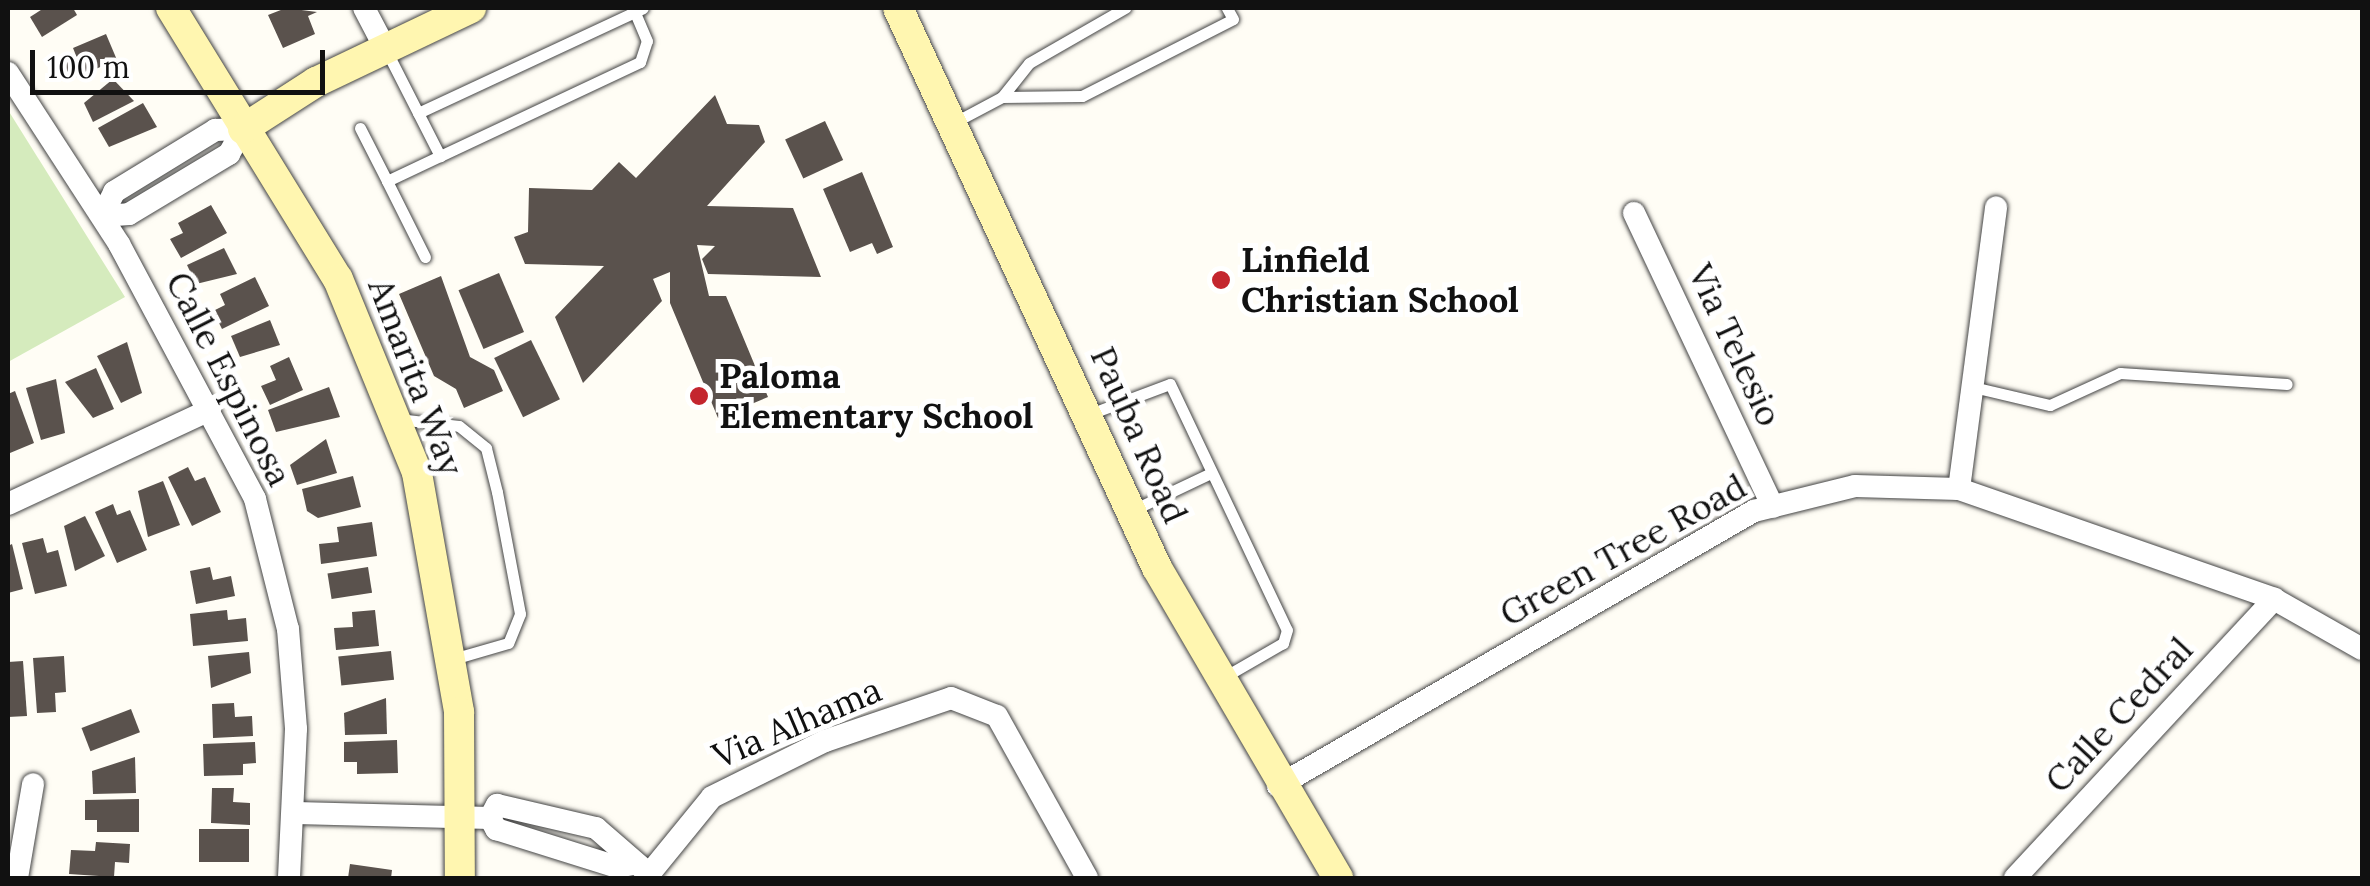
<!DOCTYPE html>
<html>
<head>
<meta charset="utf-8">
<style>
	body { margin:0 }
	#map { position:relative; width:2370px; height:886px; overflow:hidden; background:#fffdf5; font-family:Lora,serif }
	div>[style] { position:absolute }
	.green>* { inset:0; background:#d5ebbd }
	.building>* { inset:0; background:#5a524d; transform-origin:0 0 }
	.roads { filter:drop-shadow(0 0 2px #444) drop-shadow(0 0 2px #444) }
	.lane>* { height:11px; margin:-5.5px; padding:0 5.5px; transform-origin:5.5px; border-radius:5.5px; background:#fff }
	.street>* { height:22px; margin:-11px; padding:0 11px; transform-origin:11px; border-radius:11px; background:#fff }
	.secondary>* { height:30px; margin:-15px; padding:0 15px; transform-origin:15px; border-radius:15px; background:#fff6b0 }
	.dots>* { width:28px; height:28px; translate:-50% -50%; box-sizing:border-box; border:5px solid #fff; border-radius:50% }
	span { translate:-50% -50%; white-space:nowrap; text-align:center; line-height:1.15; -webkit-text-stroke:10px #fff; paint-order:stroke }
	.poi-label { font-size:35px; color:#111; font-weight:700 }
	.left { translate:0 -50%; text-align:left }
	.street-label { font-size:35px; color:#111 }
	.frame { position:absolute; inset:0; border:10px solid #111; pointer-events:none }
	.scale { position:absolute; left:30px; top:50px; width:295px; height:45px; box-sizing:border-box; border:5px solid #111; border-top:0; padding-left:12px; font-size:30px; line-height:35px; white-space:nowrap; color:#111; -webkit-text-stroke:8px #fff; paint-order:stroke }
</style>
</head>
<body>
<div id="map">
	<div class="green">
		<div style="clip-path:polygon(8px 110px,125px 297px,8px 362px)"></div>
	</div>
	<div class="building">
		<div style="clip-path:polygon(44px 8px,73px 8px,77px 15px,42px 37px,30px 17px)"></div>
		<div style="clip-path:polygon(286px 8px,317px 12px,308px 16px,315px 34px,283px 48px,268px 15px)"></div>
		<div style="clip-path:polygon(106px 34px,117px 60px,67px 81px,60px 65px,77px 58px,73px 48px)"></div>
		<div style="clip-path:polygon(113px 79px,134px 101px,93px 122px,84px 103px)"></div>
		<div style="clip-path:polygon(715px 95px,727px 124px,759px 125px,765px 142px,707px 206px,793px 208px,821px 277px,708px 274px,702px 259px,715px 246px,697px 245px,709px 296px,726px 296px,768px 397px,718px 418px,670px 303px,670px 272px,653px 279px,662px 301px,583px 383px,555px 317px,604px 266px,525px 264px,514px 237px,528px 232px,529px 188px,592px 190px,619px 162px,636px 178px)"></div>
		<div style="clip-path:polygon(143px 103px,157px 127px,109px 147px,98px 128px)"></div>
		<div style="left:825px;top:121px;width:43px;height:44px;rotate:65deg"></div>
		<div style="clip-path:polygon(862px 172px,893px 247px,877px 254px,872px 243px,850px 252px,823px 189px)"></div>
		<div style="clip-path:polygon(211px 205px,227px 233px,181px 258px,170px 239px,183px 233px,178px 223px)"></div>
		<div style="clip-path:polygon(224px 248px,237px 274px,196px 284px,187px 265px)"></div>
		<div style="left:499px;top:273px;width:64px;height:44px;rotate:67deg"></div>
		<div style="clip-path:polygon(441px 276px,470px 357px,494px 370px,503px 391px,464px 408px,456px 389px,434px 376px,399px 294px)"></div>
		<div style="clip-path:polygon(255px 277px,269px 306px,222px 329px,213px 311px,225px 305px,220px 294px)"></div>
		<div style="clip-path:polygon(270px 320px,280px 345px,240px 357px,231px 336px)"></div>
		<div style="left:531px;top:340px;width:66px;height:41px;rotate:64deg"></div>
		<div style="clip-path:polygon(127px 342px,142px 393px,121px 403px,97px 356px)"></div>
		<div style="clip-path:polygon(289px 357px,303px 390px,270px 405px,261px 386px,276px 380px,270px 366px)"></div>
		<div style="clip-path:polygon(96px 368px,114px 409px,93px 418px,65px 382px)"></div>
		<div style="clip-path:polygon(56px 379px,65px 433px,41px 440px,26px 388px)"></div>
		<div style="clip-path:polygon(329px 387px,340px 417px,276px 432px,268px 410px)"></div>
		<div style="clip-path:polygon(15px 391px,34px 443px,10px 453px,8px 394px)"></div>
		<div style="clip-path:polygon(326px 439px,337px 473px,297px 485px,290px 465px)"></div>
		<div style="clip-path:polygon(188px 467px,195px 481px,205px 477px,221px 512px,192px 526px,168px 477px)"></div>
		<div style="clip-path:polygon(353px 476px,361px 507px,318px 518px,307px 511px,302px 489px)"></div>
		<div style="clip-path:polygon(163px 481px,180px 525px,148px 537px,138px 491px)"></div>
		<div style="clip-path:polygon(113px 504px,117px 515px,130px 510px,147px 550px,117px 563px,95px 512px)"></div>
		<div style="clip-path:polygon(85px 516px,105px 556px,75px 571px,64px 526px)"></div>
		<div style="clip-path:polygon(372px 522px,377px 556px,321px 564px,319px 544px,339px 542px,337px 527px)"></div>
		<div style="clip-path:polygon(43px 538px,47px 553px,58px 550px,67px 586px,35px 594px,22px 543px)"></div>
		<div style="clip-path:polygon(12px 544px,23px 589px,8px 593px,8px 546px)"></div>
		<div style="clip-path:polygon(210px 567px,213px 580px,231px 576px,235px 596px,196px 604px,190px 571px)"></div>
		<div style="left:368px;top:567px;width:26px;height:41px;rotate:81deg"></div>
		<div style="clip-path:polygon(227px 610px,228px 620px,246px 618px,248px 641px,193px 646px,190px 614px)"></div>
		<div style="clip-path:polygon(375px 610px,379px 646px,336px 650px,334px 628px,353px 627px,352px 612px)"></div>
		<div style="left:391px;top:651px;width:29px;height:53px;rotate:84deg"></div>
		<div style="clip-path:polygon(249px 652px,251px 673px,211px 688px,208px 656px)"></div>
		<div style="clip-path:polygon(64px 656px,66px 692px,55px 693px,56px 712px,37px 713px,33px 658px)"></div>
		<div style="clip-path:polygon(23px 661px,27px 716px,8px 717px,8px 662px)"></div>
		<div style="clip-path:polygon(386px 698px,387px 734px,345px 735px,344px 713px)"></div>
		<div style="clip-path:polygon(234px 703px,235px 717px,252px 716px,253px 736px,213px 738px,212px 704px)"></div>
		<div style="left:131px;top:709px;width:25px;height:53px;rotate:69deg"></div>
		<div style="clip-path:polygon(397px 740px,398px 773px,357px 774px,357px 762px,344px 762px,344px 742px)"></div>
		<div style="clip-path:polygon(255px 742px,256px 763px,243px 764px,243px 775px,204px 776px,203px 744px)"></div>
		<div style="clip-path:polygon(135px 757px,136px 793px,93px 794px,92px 771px)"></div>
		<div style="clip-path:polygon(212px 788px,234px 788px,233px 802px,250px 803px,250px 825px,211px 823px)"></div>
		<div style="clip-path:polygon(139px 799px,139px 832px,97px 832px,97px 820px,85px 820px,85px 800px)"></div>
		<div style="left:199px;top:829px;width:50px;height:33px"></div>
		<div style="clip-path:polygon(96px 842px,130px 844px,129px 863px,115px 862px,114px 877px,69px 874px,71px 850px,95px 851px)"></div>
		<div style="clip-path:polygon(350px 864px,392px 870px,391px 878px,348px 878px)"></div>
	</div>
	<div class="roads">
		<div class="lane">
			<div style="left:387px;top:52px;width:117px;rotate:63deg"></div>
			<div style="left:440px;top:156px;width:221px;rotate:-25.2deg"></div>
			<div style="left:640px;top:62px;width:22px;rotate:-72deg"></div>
			<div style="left:647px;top:41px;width:36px;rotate:-113deg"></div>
			<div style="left:1002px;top:97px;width:80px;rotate:-0.7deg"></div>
			<div style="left:1082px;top:96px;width:169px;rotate:-27deg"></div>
			<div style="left:1233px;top:19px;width:13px;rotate:-119deg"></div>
			<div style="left:418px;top:113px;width:248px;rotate:-25deg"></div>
			<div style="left:955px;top:122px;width:53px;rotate:-28deg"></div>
			<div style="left:1002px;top:97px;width:43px;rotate:-51.5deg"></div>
			<div style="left:1029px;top:63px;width:111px;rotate:-29.8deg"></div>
			<div style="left:360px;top:128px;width:59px;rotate:63deg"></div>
			<div style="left:425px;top:257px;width:85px;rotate:-116.6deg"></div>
			<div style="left:387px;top:181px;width:59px;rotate:-25.3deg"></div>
			<div style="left:1973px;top:387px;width:79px;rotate:13.2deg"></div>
			<div style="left:2050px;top:405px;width:77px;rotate:-24.6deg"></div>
			<div style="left:2120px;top:373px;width:167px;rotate:3.8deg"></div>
			<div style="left:1090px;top:414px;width:85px;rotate:-20.6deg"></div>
			<div style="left:1170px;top:384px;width:272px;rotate:64.6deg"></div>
			<div style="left:1287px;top:630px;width:14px;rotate:107deg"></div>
			<div style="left:1283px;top:643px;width:68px;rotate:150deg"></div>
			<div style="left:398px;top:419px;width:61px;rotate:6.5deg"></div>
			<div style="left:459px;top:426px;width:35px;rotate:39deg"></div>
			<div style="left:486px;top:448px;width:45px;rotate:76deg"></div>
			<div style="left:497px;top:492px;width:124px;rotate:79.3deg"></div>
			<div style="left:520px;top:614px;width:31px;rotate:112deg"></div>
			<div style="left:508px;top:643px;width:57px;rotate:163.8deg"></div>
			<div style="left:1133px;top:510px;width:86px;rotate:-25.4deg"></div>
		</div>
		<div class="street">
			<div style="left:364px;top:8px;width:45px;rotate:62.3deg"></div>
			<div style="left:8px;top:73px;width:204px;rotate:57deg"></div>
			<div style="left:119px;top:244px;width:289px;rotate:61.9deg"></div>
			<div style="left:255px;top:499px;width:134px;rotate:75.8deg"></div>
			<div style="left:288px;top:629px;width:100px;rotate:85.4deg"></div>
			<div style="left:296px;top:729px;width:149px;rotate:92.7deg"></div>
			<div style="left:1634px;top:213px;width:325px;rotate:64.7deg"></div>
			<div style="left:102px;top:216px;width:27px;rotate:-63deg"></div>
			<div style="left:114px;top:192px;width:119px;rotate:-31.5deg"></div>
			<div style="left:215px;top:130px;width:28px;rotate:-2deg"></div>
			<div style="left:102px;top:216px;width:27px;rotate:-4deg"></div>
			<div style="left:129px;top:214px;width:117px;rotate:-31deg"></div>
			<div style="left:229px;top:154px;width:29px;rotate:-61deg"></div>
			<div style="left:1959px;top:489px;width:284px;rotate:-82.5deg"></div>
			<div style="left:8px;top:504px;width:223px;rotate:-25deg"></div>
			<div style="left:1278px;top:786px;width:550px;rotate:-30.02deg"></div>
			<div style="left:1754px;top:511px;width:104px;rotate:-13.9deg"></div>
			<div style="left:1855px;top:486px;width:104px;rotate:1.7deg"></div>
			<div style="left:1959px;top:489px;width:334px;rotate:19.2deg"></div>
			<div style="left:2274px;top:599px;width:101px;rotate:29.6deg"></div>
			<div style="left:296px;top:813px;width:194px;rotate:1.5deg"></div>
			<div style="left:490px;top:818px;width:15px;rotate:-62deg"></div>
			<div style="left:497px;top:805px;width:102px;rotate:13.1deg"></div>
			<div style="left:596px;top:828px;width:70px;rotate:41deg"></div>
			<div style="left:490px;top:818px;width:13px;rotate:61deg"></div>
			<div style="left:496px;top:829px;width:127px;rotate:17.4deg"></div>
			<div style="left:617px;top:867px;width:15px;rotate:-11deg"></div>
			<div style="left:17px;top:878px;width:95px;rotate:-80.3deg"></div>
			<div style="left:646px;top:878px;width:104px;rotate:-50.8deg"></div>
			<div style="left:712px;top:797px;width:126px;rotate:-26.4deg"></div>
			<div style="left:825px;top:741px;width:133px;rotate:-18.8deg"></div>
			<div style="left:951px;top:698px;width:49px;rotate:21.4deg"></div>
			<div style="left:997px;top:716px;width:185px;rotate:60.9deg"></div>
			<div style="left:2015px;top:878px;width:381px;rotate:-47.1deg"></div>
		</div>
		<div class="secondary">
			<div style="left:171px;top:8px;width:318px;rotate:58.4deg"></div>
			<div style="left:338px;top:279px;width:209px;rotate:67.8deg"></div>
			<div style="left:417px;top:473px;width:243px;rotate:80deg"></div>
			<div style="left:459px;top:712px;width:166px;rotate:89.7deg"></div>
			<div style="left:898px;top:8px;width:617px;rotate:65.18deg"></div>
			<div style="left:1157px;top:568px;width:359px;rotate:59.7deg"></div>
			<div style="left:243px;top:129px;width:87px;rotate:-32.8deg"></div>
			<div style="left:316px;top:82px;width:172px;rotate:-25.5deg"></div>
		</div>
	</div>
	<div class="dots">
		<div style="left:1221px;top:280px;background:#c4262e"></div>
		<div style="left:699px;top:396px;background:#c4262e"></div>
	</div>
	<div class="poi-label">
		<span class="left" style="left:1241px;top:280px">Linfield<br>Christian School</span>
		<span class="left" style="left:719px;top:396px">Paloma<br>Elementary School</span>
	</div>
	<div class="street-label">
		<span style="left:1735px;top:345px;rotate:65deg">Via Telesio</span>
		<span style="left:416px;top:377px;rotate:69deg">Amarita Way</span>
		<span style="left:229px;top:379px;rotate:63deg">Calle Espinosa</span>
		<span style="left:1139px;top:435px;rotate:66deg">Pauba Road</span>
		<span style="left:1623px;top:550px;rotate:-29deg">Green Tree Road</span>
		<span style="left:2119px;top:715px;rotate:-47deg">Calle Cedral</span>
		<span style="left:797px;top:723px;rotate:-23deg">Via Alhama</span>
	</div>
	<div class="frame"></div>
	<div class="scale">100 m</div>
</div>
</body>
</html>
